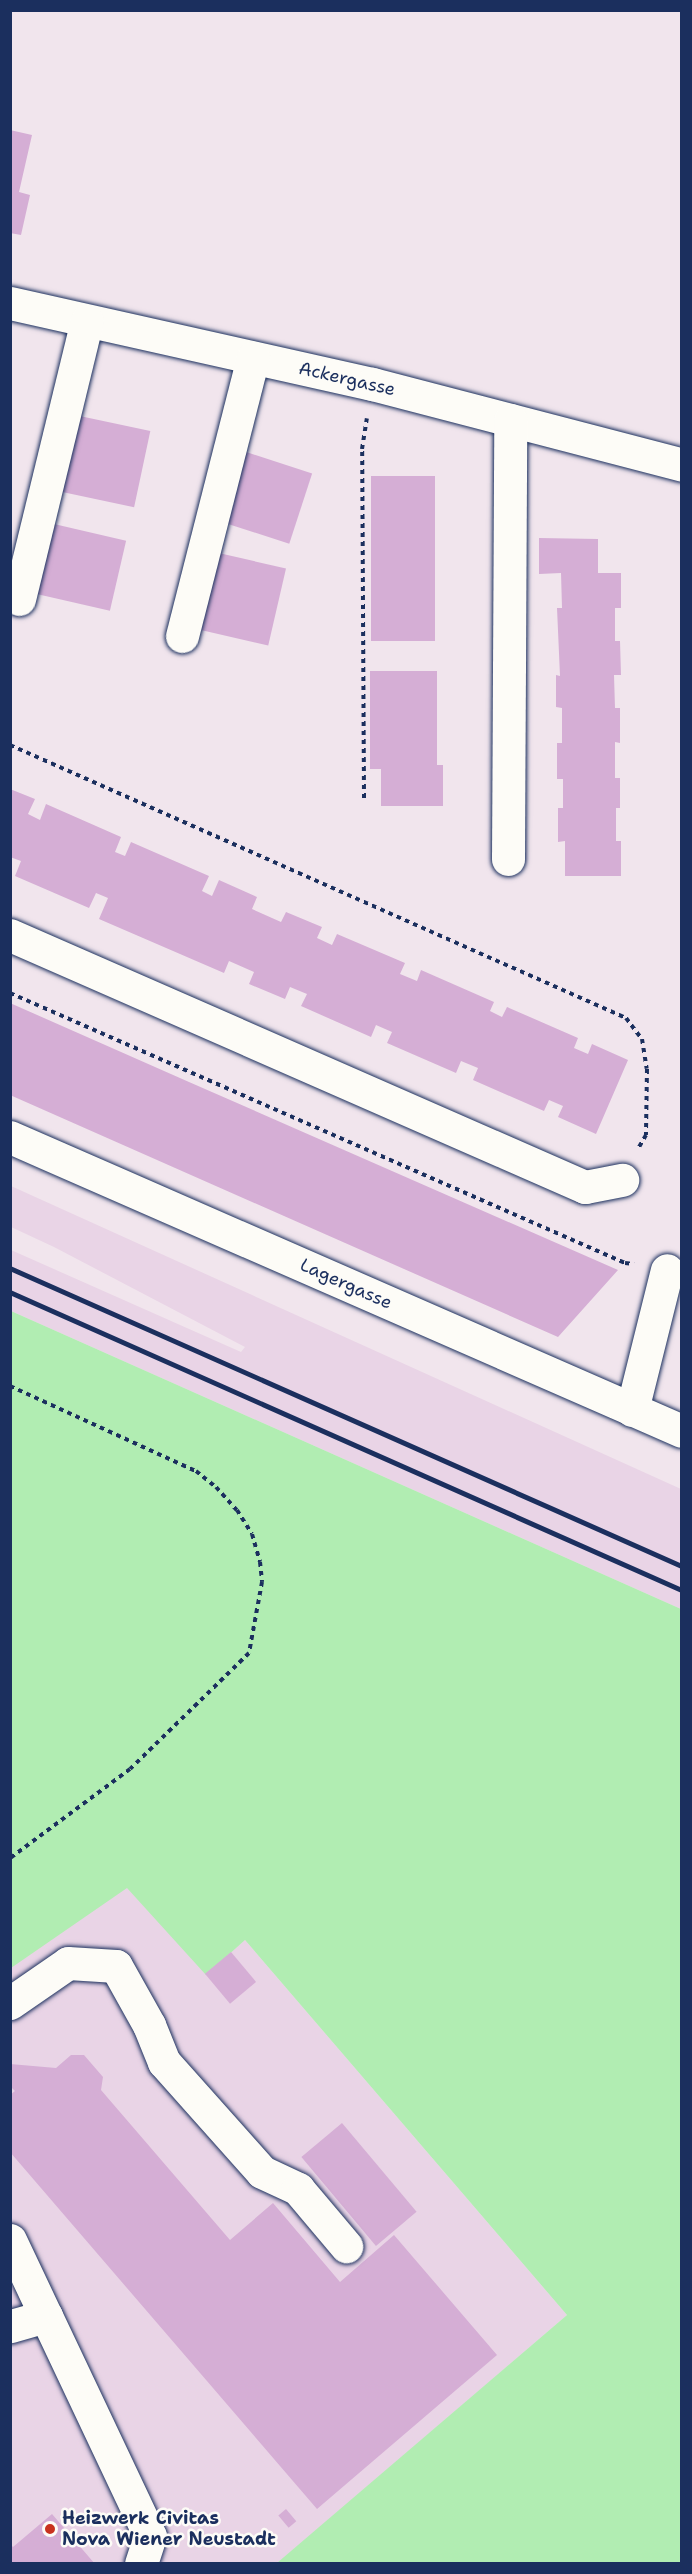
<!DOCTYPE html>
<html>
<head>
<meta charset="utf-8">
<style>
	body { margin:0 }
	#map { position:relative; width:692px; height:2574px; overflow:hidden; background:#f1e5ed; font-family:"Shantell Sans",sans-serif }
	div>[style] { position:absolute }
	.built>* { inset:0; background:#e9d4e6 }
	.green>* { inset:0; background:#b1edb2 }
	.building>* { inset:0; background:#d5aed5; transform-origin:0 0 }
	.path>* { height:4px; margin-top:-2px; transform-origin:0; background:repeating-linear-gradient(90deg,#1b2f5e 0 4.5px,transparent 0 9px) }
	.roads { filter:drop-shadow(0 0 2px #1b2f5e) drop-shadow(0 0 2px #1b2f5e) }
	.minor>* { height:33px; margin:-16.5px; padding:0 16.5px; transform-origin:16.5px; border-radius:16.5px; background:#fdfcf7 }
	.rail>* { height:4.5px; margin:-2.25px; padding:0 2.25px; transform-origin:2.25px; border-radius:2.25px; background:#1b2f5e }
	.dots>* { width:16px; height:16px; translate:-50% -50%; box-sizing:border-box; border:3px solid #fdfcf7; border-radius:50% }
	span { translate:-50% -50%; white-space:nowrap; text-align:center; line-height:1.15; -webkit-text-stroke:5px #fdfcf7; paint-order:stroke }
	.street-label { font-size:18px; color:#1b2f5e }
	.poi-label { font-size:18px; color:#1b2f5e; font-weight:700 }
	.left { translate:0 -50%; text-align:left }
	.frame { position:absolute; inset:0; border:12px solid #1b2f5e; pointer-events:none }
</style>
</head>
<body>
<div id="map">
	<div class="built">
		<div style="clip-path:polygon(11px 1186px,681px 1489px,681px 1609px,11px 1311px,11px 1250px,241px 1352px,245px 1347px,54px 1247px,11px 1227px)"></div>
		<div style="clip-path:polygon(127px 1887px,206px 1974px,245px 1940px,567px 2315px,278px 2563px,11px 2563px,10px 1968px)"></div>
	</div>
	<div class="green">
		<div style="clip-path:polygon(11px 1311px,681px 1609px,681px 2563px,277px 2563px,567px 2315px,245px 1940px,206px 1975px,127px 1888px,11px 1968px)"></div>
	</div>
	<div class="building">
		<div style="clip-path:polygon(10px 130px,32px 135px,19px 192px,30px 195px,21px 235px,10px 233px)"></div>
		<div style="left:75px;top:415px;width:77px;height:78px;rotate:12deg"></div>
		<div style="left:237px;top:449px;width:79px;height:74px;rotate:18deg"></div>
		<div style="left:371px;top:476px;width:64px;height:165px"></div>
		<div style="left:54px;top:524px;width:74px;height:72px;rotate:13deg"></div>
		<div style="clip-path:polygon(539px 538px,598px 539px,598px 573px,621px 573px,621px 608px,615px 608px,615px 641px,620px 641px,621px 675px,614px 675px,615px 708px,620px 708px,620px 743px,615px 742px,615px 778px,620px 778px,620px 808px,616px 808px,616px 841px,621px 841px,621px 876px,565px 876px,565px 841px,558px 842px,558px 808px,563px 808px,563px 779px,557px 779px,557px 743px,562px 743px,562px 708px,556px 707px,556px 675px,560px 676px,557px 608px,562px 608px,561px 573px,539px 574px)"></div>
		<div style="left:210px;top:551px;width:78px;height:79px;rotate:13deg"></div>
		<div style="clip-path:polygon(370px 671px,437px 671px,437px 765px,443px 765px,443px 806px,381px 806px,381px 769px,370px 769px)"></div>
		<div style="clip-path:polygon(10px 789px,35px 799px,28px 814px,40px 820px,46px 804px,121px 837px,115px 852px,125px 856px,131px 842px,209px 876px,202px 891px,212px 896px,219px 880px,257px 897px,252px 909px,281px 922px,286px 912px,322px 927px,317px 938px,332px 945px,337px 934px,405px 963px,400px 974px,417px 981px,421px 970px,494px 1002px,490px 1011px,502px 1017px,507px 1007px,578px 1038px,574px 1048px,588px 1054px,592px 1044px,628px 1060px,596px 1134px,558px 1117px,563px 1106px,549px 1100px,544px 1111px,473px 1080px,478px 1068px,461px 1061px,456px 1073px,387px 1043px,392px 1032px,376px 1025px,371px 1037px,301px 1006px,307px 994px,290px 987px,285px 999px,249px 984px,254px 972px,229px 961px,224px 973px,99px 919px,108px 898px,96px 893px,89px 908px,15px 876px,21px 861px,10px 857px)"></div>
		<div style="clip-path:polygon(10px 1003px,189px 1082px,618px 1270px,558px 1337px,10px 1095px)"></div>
		<div style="left:231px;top:1952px;width:39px;height:34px;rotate:50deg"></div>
		<div style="clip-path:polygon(71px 2055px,84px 2055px,103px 2077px,101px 2090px,230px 2240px,273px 2203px,340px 2282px,394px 2235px,497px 2355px,317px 2509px,10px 2152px,10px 2095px,15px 2091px,10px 2086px,10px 2064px,56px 2068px)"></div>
		<div style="left:342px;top:2123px;width:116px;height:53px;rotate:50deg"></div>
		<div style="left:286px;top:2509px;width:16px;height:10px;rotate:50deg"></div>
		<div style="clip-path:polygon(52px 2514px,95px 2564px,10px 2564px,10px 2544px,13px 2547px)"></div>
	</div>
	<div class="path">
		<div style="left:10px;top:745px;width:674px;rotate:23.9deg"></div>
		<div style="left:626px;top:1018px;width:26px;rotate:53deg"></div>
		<div style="left:642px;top:1039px;width:30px;rotate:81deg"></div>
		<div style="left:647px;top:1069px;width:66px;rotate:90.9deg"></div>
		<div style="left:646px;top:1135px;width:16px;rotate:120deg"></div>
		<div style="left:364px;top:798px;width:349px;rotate:-90.3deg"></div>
		<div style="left:362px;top:449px;width:31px;rotate:-81deg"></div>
		<div style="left:10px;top:993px;width:672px;rotate:23.7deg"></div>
		<div style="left:625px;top:1263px;width:9px;rotate:6deg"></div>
		<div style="left:10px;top:1386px;width:205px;rotate:24.6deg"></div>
		<div style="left:196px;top:1471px;width:26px;rotate:39deg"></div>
		<div style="left:216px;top:1487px;width:31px;rotate:48deg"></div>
		<div style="left:237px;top:1510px;width:28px;rotate:58deg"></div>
		<div style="left:252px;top:1534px;width:29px;rotate:74deg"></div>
		<div style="left:260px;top:1562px;width:20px;rotate:84deg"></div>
		<div style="left:262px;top:1582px;width:72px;rotate:100.4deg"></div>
		<div style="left:249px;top:1653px;width:166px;rotate:135.7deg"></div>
		<div style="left:130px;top:1769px;width:149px;rotate:143.4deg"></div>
	</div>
	<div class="roads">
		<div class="minor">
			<div style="left:10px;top:303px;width:371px;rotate:12.6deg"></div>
			<div style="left:372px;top:384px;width:320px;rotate:14.6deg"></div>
			<div style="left:19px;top:599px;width:286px;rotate:-76.3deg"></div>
			<div style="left:182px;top:636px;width:287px;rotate:-75.7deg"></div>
			<div style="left:508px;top:859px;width:439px;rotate:-89.7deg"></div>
			<div style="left:10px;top:935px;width:628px;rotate:23.67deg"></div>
			<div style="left:585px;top:1187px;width:38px;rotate:-11deg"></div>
			<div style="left:10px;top:1137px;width:733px;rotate:23.63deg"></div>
			<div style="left:632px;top:1410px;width:144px;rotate:-76deg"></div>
			<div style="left:10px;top:2003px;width:70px;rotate:-34.6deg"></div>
			<div style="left:68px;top:1963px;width:48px;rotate:3.6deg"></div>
			<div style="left:116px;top:1966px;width:68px;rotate:60.8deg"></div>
			<div style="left:149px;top:2025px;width:40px;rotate:68deg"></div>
			<div style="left:164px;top:2062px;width:147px;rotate:48.3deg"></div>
			<div style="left:262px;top:2172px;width:40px;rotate:25deg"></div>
			<div style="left:298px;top:2189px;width:75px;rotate:49.9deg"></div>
			<div style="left:10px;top:2240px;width:84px;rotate:64.7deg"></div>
			<div style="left:46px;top:2316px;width:37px;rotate:164deg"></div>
			<div style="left:46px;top:2316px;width:243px;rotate:64.7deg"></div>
			<div style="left:150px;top:2536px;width:29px;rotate:108deg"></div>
		</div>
	</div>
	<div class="rail">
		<div style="left:10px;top:1268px;width:735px;rotate:23.92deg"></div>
		<div style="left:10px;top:1292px;width:735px;rotate:23.92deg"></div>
	</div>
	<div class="dots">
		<div style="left:50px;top:2529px;background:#c8321e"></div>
	</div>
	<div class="street-label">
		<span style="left:347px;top:379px;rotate:13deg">Ackergasse</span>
		<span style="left:346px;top:1284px;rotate:24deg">Lagergasse</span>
	</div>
	<div class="poi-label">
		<span class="left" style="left:62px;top:2529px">Heizwerk Civitas<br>Nova Wiener Neustadt</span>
	</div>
	<div class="frame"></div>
</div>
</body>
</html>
